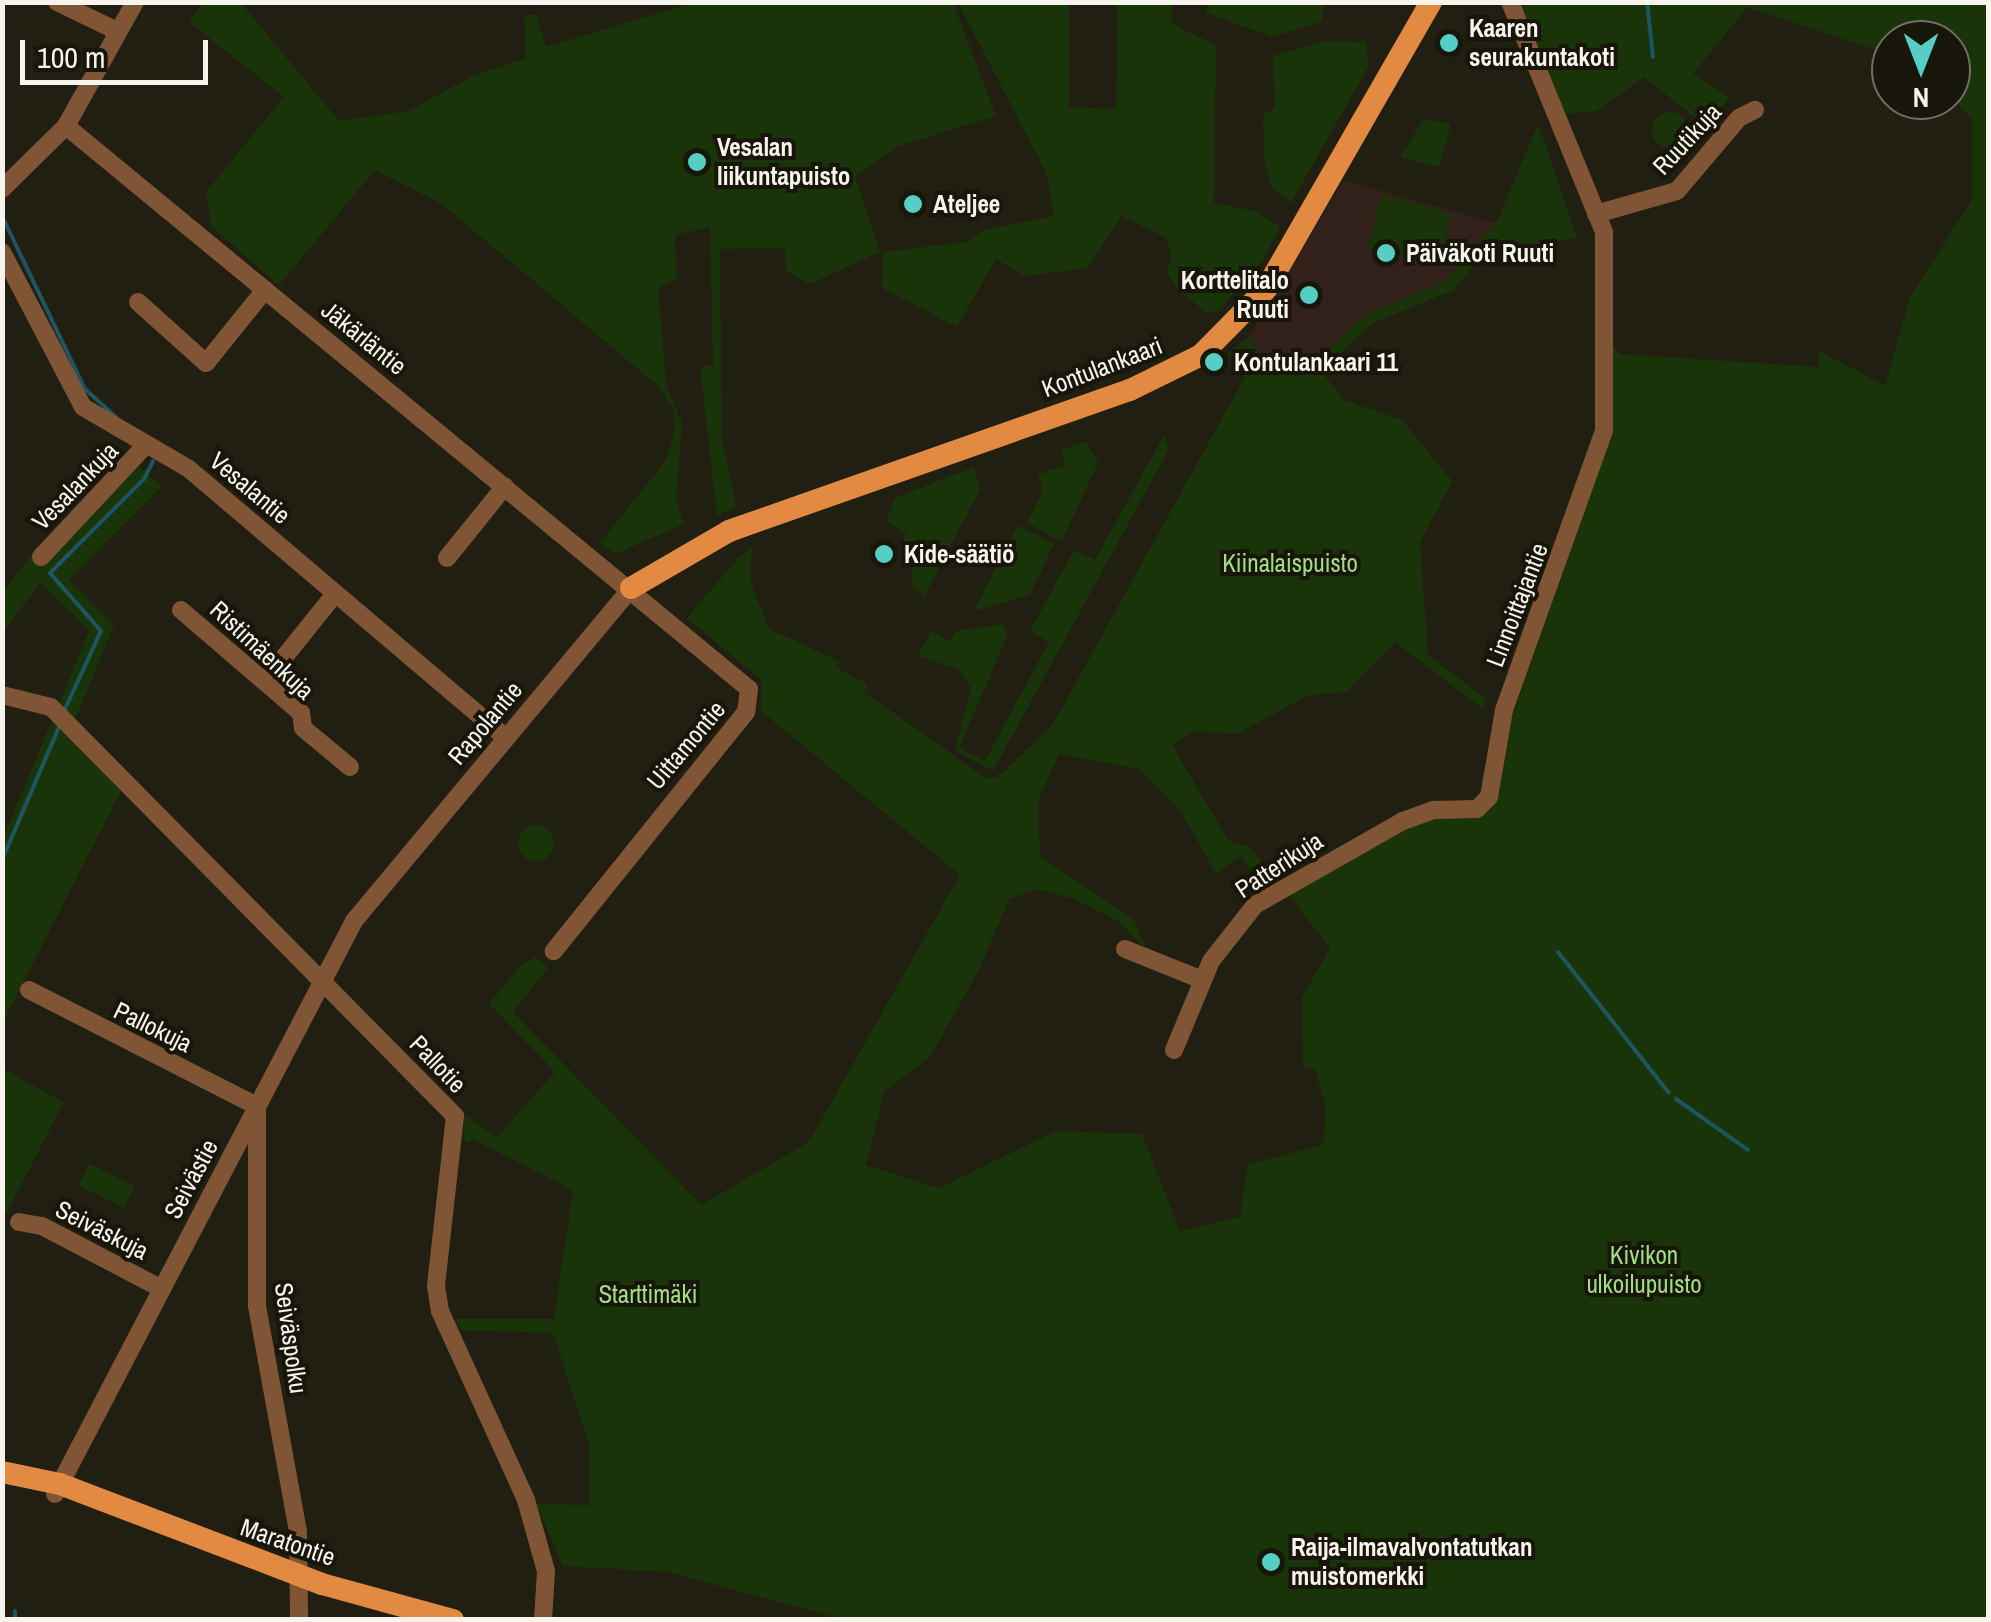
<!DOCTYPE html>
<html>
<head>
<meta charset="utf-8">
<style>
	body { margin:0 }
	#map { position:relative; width:1991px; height:1622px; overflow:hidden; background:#211f12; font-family:"Archivo Narrow",sans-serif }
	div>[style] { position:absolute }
	.education>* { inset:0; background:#32211a }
	.green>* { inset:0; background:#193408; transform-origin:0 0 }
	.round { border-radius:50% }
	.stream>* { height:4px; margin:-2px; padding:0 2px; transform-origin:2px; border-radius:2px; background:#1d5562 }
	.minor>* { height:18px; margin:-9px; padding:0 9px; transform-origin:9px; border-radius:9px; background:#805535 }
	.major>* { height:22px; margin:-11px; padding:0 11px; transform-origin:11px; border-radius:11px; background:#e38a42 }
	.dots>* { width:28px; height:28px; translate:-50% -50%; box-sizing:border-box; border:5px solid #18160a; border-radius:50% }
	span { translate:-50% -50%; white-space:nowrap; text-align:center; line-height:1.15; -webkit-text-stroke:8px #18160a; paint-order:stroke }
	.poi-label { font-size:25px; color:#f6f4ec; font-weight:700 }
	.left { translate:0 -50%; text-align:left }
	.right { translate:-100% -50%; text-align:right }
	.street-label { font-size:25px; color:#f6f4ec }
	.park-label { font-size:25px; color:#a1dd85 }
	.frame { position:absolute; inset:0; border:5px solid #f6f4ec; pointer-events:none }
	.north { position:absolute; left:1871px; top:20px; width:100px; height:100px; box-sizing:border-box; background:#18160a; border:2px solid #716f64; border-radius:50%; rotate:180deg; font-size:28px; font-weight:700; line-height:40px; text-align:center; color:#f6f4ec }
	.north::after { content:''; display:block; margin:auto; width:35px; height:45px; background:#55cec4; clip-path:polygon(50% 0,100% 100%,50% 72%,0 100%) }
	.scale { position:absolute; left:20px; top:40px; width:188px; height:45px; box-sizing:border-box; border:5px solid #f6f4ec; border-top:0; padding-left:12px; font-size:30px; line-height:35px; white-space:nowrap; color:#f6f4ec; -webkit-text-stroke:8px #18160a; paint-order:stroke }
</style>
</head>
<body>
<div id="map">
	<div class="education">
		<div style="clip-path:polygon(1344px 181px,1497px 223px,1442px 283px,1367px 314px,1305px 369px,1262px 359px,1249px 336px)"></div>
	</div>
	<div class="green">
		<div style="clip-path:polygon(203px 3px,241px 3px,339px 121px,409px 111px,471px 77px,526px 58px,524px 15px,536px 15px,546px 47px,692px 3px,953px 3px,996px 116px,898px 146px,855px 177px,880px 252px,810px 284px,786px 271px,785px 248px,720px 249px,722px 442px,737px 507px,717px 515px,700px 367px,713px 365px,710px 227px,675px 235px,677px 279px,658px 287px,666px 385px,682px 423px,676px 499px,684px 524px,615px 554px,600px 543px,666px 460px,675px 430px,673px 409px,658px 386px,442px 204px,375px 170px,279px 285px,211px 226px,206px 192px,284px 97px,189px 22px)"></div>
		<div style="clip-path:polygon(958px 3px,1069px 3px,1069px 107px,1116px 109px,1118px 3px,1172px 3px,1172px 24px,1216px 45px,1214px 203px,1255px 211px,1280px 227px,1264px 258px,1217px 313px,1206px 312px,1178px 290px,1167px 272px,1172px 255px,1165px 237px,1121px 216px,1088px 268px,1024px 276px,996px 259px,957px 327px,882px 288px,883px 252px,966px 242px,983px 230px,1054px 216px,1046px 172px)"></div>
		<div style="clip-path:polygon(1207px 3px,1323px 3px,1322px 21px,1273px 37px,1207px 13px)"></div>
		<div style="clip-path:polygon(1521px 3px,1988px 3px,1988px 1619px,845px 1620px,669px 1572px,563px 1566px,536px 1504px,590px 1505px,590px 1446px,553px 1333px,460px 1330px,455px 1319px,554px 1319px,573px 1190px,474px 1140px,465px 1143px,462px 1113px,497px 1137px,555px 1072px,489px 1004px,521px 965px,535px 957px,548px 968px,513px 1012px,701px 1205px,809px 1142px,960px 875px,761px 711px,762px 681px,687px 618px,740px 556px,752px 547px,750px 581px,769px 629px,839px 661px,836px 668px,868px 684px,864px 692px,986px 778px,997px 778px,1053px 724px,1245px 377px,1227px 354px,1249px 336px,1262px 359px,1305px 369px,1367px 314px,1442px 283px,1497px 222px,1538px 124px,1577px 238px,1485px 252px,1454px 290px,1373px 323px,1321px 371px,1344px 400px,1402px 420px,1452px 481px,1420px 543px,1428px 655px,1486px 699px,1483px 709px,1395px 642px,1347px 692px,1309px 695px,1237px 734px,1193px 731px,1172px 745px,1229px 841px,1250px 847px,1270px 874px,1262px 885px,1240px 856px,1216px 874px,1181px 811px,1140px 769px,1059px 754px,1038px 801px,1040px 856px,1134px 920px,1147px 951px,1118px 921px,1074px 899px,1037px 889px,1009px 899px,978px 972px,930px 1057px,884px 1092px,866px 1165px,939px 1188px,1056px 1131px,1142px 1134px,1180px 1231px,1240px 1217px,1248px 1164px,1323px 1145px,1326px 1105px,1314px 1067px,1303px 1069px,1302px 997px,1330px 948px,1286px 891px,1408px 823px,1438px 813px,1482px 815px,1493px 805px,1505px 737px,1601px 465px,1613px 344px,1619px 354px,1818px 367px,1820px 351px,1885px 386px,1910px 297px,1972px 200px,1972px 119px,1951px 96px,1951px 40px,1891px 40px,1891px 55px,1747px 7px,1693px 74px,1729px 97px,1708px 128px,1644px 77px,1596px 111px,1564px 114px)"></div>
		<div style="clip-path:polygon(1326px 41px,1365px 42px,1369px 66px,1291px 203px,1272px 187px,1264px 162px,1263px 115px,1275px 108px,1273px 56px)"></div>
		<div class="round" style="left:1652px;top:112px;width:36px;height:36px"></div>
		<div style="clip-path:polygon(1424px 119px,1451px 124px,1439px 167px,1400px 157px)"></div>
		<div style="left:1382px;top:195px;width:73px;height:56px;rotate:15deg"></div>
		<div style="clip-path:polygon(1164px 435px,1169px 449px,993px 771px,955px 751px,971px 688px,958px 669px,918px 656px,931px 631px,951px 641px,956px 631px,1003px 624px,1008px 634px,959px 748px,985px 761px,1049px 642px,1030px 631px,1074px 550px,1095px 560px)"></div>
		<div style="clip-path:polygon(1086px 441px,1098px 463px,1062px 541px,1027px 523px,1043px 490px,1037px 475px,1066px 465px,1061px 450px)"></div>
		<div style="clip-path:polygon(129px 458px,162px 486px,69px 580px,114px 625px,75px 720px,59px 704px,89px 631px,41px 582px,3px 632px,2px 594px,37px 547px)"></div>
		<div style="clip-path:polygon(974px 467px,980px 489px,924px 597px,911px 583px,915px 552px,903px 545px,906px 534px,886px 521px,895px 498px)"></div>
		<div style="clip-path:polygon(1018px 525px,1054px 544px,1030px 595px,974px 611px)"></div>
		<div style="clip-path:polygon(52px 720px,122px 789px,3px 1022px,3px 838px)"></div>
		<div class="round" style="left:518px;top:825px;width:36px;height:36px"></div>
		<div style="clip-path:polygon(3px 1069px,64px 1102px,3px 1220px)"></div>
		<div style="left:89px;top:1164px;width:51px;height:24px;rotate:26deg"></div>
	</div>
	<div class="stream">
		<div style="left:1647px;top:2px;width:55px;rotate:83.8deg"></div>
		<div style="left:2px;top:216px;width:192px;rotate:64.4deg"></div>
		<div style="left:85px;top:389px;width:42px;rotate:42.1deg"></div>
		<div style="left:65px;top:709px;width:86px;rotate:-65.2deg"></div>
		<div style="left:101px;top:631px;width:77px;rotate:-131.3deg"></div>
		<div style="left:50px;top:573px;width:133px;rotate:-45deg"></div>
		<div style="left:144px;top:479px;width:20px;rotate:-63deg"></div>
		<div style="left:2px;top:860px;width:145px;rotate:-66.8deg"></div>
		<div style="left:1558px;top:952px;width:179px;rotate:51.8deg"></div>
		<div style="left:1676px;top:1099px;width:88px;rotate:35.3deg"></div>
		<div style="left:15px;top:1620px;width:9px;rotate:-90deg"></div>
	</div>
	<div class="minor">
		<div style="left:57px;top:2px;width:64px;rotate:25.8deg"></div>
		<div style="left:66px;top:126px;width:885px;rotate:39.5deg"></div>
		<div style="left:749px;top:689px;width:23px;rotate:97deg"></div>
		<div style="left:746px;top:712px;width:307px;rotate:128.8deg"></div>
		<div style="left:2px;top:189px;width:90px;rotate:-44.5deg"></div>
		<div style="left:66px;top:126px;width:142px;rotate:-60.9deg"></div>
		<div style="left:1596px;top:214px;width:84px;rotate:-15.9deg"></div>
		<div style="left:1677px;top:191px;width:96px;rotate:-49.7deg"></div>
		<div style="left:1739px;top:118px;width:18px;rotate:-27deg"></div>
		<div style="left:2px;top:252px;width:175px;rotate:62.4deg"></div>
		<div style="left:83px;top:407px;width:123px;rotate:30.3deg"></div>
		<div style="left:189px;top:469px;width:414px;rotate:40.3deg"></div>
		<div style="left:138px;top:302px;width:91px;rotate:41.9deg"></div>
		<div style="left:206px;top:363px;width:94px;rotate:-51.1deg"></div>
		<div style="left:41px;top:557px;width:149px;rotate:-46.9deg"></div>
		<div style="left:447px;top:558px;width:92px;rotate:-51.1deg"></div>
		<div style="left:181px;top:610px;width:158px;rotate:40.6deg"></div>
		<div style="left:301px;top:713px;width:15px;rotate:82deg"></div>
		<div style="left:303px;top:728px;width:61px;rotate:39.7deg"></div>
		<div style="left:265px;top:681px;width:112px;rotate:-51.2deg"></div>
		<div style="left:2px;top:695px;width:50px;rotate:13.8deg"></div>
		<div style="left:51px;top:707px;width:575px;rotate:45.35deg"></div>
		<div style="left:455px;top:1116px;width:171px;rotate:96.4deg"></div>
		<div style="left:436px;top:1286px;width:25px;rotate:81deg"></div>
		<div style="left:440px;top:1311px;width:208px;rotate:65.5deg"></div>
		<div style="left:526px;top:1500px;width:74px;rotate:74.3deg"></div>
		<div style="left:546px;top:1571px;width:49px;rotate:93.5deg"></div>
		<div style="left:1125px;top:949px;width:83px;rotate:21.9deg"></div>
		<div style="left:29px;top:990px;width:256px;rotate:27deg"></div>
		<div style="left:1174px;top:1050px;width:96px;rotate:-67.4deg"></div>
		<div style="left:1211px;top:961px;width:71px;rotate:-51.8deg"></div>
		<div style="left:1255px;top:905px;width:170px;rotate:-29.6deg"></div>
		<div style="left:1403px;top:821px;width:33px;rotate:-20deg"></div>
		<div style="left:1434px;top:810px;width:43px;rotate:-1.3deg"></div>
		<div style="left:1477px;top:809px;width:17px;rotate:-45deg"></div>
		<div style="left:1489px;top:797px;width:88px;rotate:-80.2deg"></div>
		<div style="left:1504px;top:710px;width:296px;rotate:-70.3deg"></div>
		<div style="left:1604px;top:431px;width:199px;rotate:-90deg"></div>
		<div style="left:1604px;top:232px;width:248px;rotate:-112.2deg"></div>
		<div style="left:257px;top:1106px;width:200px;rotate:90deg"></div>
		<div style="left:257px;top:1306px;width:230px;rotate:79.7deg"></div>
		<div style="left:298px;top:1532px;width:88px;rotate:89.3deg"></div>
		<div style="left:19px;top:1222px;width:23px;rotate:10deg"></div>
		<div style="left:42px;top:1226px;width:133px;rotate:27.7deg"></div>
		<div style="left:55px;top:1494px;width:646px;rotate:-62.44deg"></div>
		<div style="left:354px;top:921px;width:433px;rotate:-50.2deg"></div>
	</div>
	<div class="major">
		<div style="left:631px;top:588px;width:113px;rotate:-30.2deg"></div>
		<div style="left:729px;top:531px;width:425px;rotate:-19.4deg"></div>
		<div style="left:1130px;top:390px;width:79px;rotate:-26.2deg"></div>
		<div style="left:1201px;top:355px;width:93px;rotate:-45.4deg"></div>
		<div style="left:1266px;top:289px;width:331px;rotate:-60.1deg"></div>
		<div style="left:2px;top:1472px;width:59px;rotate:11.7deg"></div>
		<div style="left:60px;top:1484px;width:280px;rotate:20.9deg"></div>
		<div style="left:322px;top:1584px;width:136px;rotate:15.4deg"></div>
	</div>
	<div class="dots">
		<div style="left:1449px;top:43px;background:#55cec4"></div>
		<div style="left:697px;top:162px;background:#55cec4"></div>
		<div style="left:913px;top:204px;background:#55cec4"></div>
		<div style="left:1386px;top:253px;background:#55cec4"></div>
		<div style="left:1309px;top:295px;background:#55cec4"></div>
		<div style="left:1214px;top:362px;background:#55cec4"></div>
		<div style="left:884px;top:554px;background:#55cec4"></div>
		<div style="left:1271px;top:1562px;background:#55cec4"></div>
	</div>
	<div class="poi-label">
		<span class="left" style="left:1469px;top:43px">Kaaren<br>seurakuntakoti</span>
		<span class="left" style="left:717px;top:162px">Vesalan<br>liikuntapuisto</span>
		<span class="left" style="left:933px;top:204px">Ateljee</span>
		<span class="left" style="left:1406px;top:253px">Päiväkoti Ruuti</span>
		<span class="right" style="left:1289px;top:295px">Korttelitalo<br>Ruuti</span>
		<span class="left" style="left:1234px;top:362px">Kontulankaari 11</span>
		<span class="left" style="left:904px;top:554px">Kide-säätiö</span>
		<span class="left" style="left:1291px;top:1562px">Raija-ilmavalvontatutkan<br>muistomerkki</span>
	</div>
	<div class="street-label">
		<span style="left:1687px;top:139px;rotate:-47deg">Ruutikuja</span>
		<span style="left:364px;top:338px;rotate:39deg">Jäkärläntie</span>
		<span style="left:1102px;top:367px;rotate:-21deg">Kontulankaari</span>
		<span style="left:75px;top:486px;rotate:-46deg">Vesalankuja</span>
		<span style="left:250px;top:488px;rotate:40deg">Vesalantie</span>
		<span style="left:1517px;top:605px;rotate:-69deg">Linnoittajantie</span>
		<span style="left:262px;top:650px;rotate:43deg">Ristimäenkuja</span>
		<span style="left:485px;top:723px;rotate:-50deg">Rapolantie</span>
		<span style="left:686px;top:745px;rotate:-50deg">Uittamontie</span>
		<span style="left:1279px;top:865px;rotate:-33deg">Patterikuja</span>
		<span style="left:153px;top:1027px;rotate:26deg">Pallokuja</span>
		<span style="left:438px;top:1064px;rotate:46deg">Pallotie</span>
		<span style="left:191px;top:1179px;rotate:-62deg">Seivästie</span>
		<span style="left:102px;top:1230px;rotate:27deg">Seiväskuja</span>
		<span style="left:291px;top:1338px;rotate:82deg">Seiväspolku</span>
		<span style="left:288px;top:1542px;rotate:19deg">Maratontie</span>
	</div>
	<div class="park-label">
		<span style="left:1290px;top:563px">Kiinalaispuisto</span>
		<span style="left:1644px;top:1270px">Kivikon<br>ulkoilupuisto</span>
		<span style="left:648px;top:1294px">Starttimäki</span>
	</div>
	<div class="frame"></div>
	<div class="north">N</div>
	<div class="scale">100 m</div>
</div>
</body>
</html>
